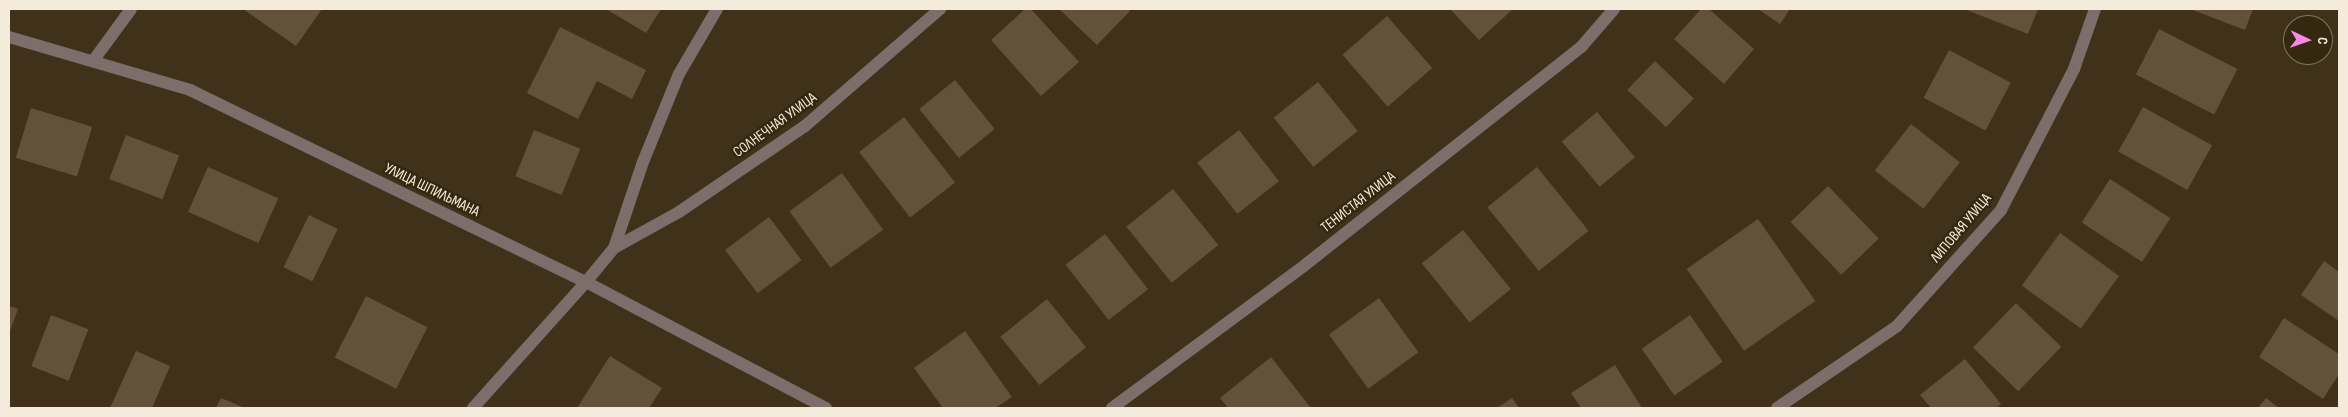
<!DOCTYPE html>
<html>
<head>
<meta charset="utf-8">
<style>
	body { margin:0 }
	#map { position:relative; width:2348px; height:417px; overflow:hidden; background:#40321a; font-family:"Sofia Sans Condensed",sans-serif }
	div>[style] { position:absolute }
	.building>* { inset:0; background:#615239; transform-origin:0 0 }
	.minor>* { height:12px; margin:-6px; padding:0 6px; transform-origin:6px; border-radius:6px; background:#7d6e6b }
	span { translate:-50% -50%; white-space:nowrap; text-align:center; line-height:1.15; -webkit-text-stroke:5px #352810; paint-order:stroke }
	.street-label { font-size:15px; color:#f4ebdd }
	.frame { position:absolute; inset:0; border:10px solid #f4ebdd; pointer-events:none }
	.north { position:absolute; left:2283px; top:15px; width:50px; height:50px; box-sizing:border-box; background:#352810; border:1px solid #817662; border-radius:50%; rotate:93deg; font-size:14px; font-weight:700; line-height:20px; text-align:center; color:#f4ebdd }
	.north::after { content:''; display:block; margin:auto; width:18px; height:22px; background:#fb87e6; clip-path:polygon(50% 0,100% 100%,50% 72%,0 100%) }
</style>
</head>
<body>
<div id="map">
	<div class="building">
		<div style="clip-path:polygon(243px 9px,322px 9px,296px 46px)"></div>
		<div style="clip-path:polygon(606px 9px,661px 9px,646px 33px)"></div>
		<div style="clip-path:polygon(1025px 9px,1031px 9px,1079px 62px,1041px 96px,991px 40px)"></div>
		<div style="clip-path:polygon(1059px 9px,1128px 9px,1130px 11px,1097px 45px)"></div>
		<div style="clip-path:polygon(1450px 9px,1513px 9px,1479px 40px)"></div>
		<div style="clip-path:polygon(1701px 9px,1709px 9px,1754px 49px,1724px 84px,1674px 39px)"></div>
		<div style="clip-path:polygon(1758px 9px,1790px 9px,1780px 24px)"></div>
		<div style="clip-path:polygon(1964px 9px,2038px 9px,2028px 34px)"></div>
		<div style="clip-path:polygon(2190px 9px,2253px 9px,2245px 30px)"></div>
		<div style="left:1387px;top:16px;width:69px;height:59px;rotate:49deg"></div>
		<div style="clip-path:polygon(560px 27px,646px 70px,632px 99px,597px 81px,578px 119px,527px 93px)"></div>
		<div style="left:2159px;top:29px;width:88px;height:51px;rotate:27deg"></div>
		<div style="left:1949px;top:50px;width:70px;height:54px;rotate:28deg"></div>
		<div style="left:1655px;top:61px;width:54px;height:40px;rotate:44deg"></div>
		<div style="left:955px;top:80px;width:63px;height:46px;rotate:51deg"></div>
		<div style="left:1318px;top:82px;width:63px;height:57px;rotate:51deg"></div>
		<div style="left:2143px;top:107px;width:79px;height:51px;rotate:29deg"></div>
		<div style="left:31px;top:108px;width:64px;height:52px;rotate:17deg"></div>
		<div style="left:1597px;top:112px;width:59px;height:46px;rotate:50deg"></div>
		<div style="left:904px;top:117px;width:83px;height:57px;rotate:52deg"></div>
		<div style="left:1911px;top:124px;width:62px;height:59px;rotate:38deg"></div>
		<div style="left:534px;top:130px;width:50px;height:50px;rotate:22deg"></div>
		<div style="left:1239px;top:130px;width:65px;height:53px;rotate:52deg"></div>
		<div style="left:126px;top:135px;width:57px;height:47px;rotate:21deg"></div>
		<div style="left:208px;top:167px;width:77px;height:49px;rotate:24deg"></div>
		<div style="left:1537px;top:167px;width:82px;height:64px;rotate:51deg"></div>
		<div style="left:842px;top:173px;width:70px;height:65px;rotate:54deg"></div>
		<div style="left:2110px;top:179px;width:72px;height:52px;rotate:33deg"></div>
		<div style="left:1828px;top:186px;width:73px;height:52px;rotate:46deg"></div>
		<div style="left:1173px;top:189px;width:72px;height:60px;rotate:51deg"></div>
		<div style="left:309px;top:215px;width:32px;height:58px;rotate:26deg"></div>
		<div style="left:769px;top:217px;width:54px;height:55px;rotate:53deg"></div>
		<div style="left:1758px;top:219px;width:100px;height:87px;rotate:55deg"></div>
		<div style="left:1463px;top:230px;width:76px;height:53px;rotate:51deg"></div>
		<div style="left:2060px;top:233px;width:73px;height:65px;rotate:36deg"></div>
		<div style="left:1105px;top:234px;width:70px;height:50px;rotate:52deg"></div>
		<div style="clip-path:polygon(2324px 261px,2339px 272px,2339px 321px,2301px 295px)"></div>
		<div style="left:366px;top:296px;width:69px;height:69px;rotate:27deg"></div>
		<div style="left:1379px;top:298px;width:67px;height:62px;rotate:54deg"></div>
		<div style="left:1047px;top:299px;width:62px;height:60px;rotate:51deg"></div>
		<div style="left:2016px;top:303px;width:63px;height:62px;rotate:44deg"></div>
		<div style="clip-path:polygon(9px 306px,18px 309px,9px 334px)"></div>
		<div style="left:51px;top:315px;width:40px;height:55px;rotate:21deg"></div>
		<div style="left:1690px;top:315px;width:57px;height:59px;rotate:55deg"></div>
		<div style="clip-path:polygon(2284px 318px,2339px 354px,2339px 374px,2323px 399px,2259px 357px)"></div>
		<div style="clip-path:polygon(965px 331px,1012px 397px,995px 408px,943px 408px,914px 368px)"></div>
		<div style="clip-path:polygon(136px 351px,170px 366px,152px 408px,110px 408px)"></div>
		<div style="clip-path:polygon(610px 356px,662px 388px,649px 408px,577px 408px)"></div>
		<div style="clip-path:polygon(1271px 357px,1311px 408px,1228px 408px,1220px 398px)"></div>
		<div style="clip-path:polygon(1965px 359px,2001px 404px,1996px 408px,1931px 408px,1920px 395px)"></div>
		<div style="clip-path:polygon(1615px 365px,1642px 408px,1581px 408px,1571px 393px)"></div>
		<div style="clip-path:polygon(221px 398px,245px 408px,216px 408px)"></div>
		<div style="clip-path:polygon(1512px 398px,1519px 408px,1497px 408px)"></div>
		<div style="clip-path:polygon(2266px 398px,2279px 408px,2258px 408px)"></div>
	</div>
	<div class="minor">
		<div style="left:9px;top:37px;width:189px;rotate:16.3deg"></div>
		<div style="left:190px;top:90px;width:440px;rotate:25.9deg"></div>
		<div style="left:586px;top:282px;width:271px;rotate:27.7deg"></div>
		<div style="left:93px;top:61px;width:64px;rotate:-53.8deg"></div>
		<div style="left:614px;top:248px;width:91px;rotate:-71.4deg"></div>
		<div style="left:643px;top:162px;width:95px;rotate:-67.8deg"></div>
		<div style="left:679px;top:74px;width:75px;rotate:-59.7deg"></div>
		<div style="left:473px;top:408px;width:169px;rotate:-48.1deg"></div>
		<div style="left:586px;top:282px;width:44px;rotate:-50.5deg"></div>
		<div style="left:614px;top:248px;width:74px;rotate:-29deg"></div>
		<div style="left:679px;top:212px;width:153px;rotate:-34.3deg"></div>
		<div style="left:805px;top:126px;width:179px;rotate:-40.9deg"></div>
		<div style="left:1112px;top:408px;width:240px;rotate:-36.5deg"></div>
		<div style="left:1305px;top:265px;width:353px;rotate:-38.3deg"></div>
		<div style="left:1582px;top:46px;width:49px;rotate:-49.1deg"></div>
		<div style="left:1777px;top:408px;width:145px;rotate:-34.3deg"></div>
		<div style="left:1897px;top:326px;width:156px;rotate:-48.1deg"></div>
		<div style="left:2001px;top:210px;width:159px;rotate:-62.6deg"></div>
		<div style="left:2074px;top:69px;width:64px;rotate:-70.7deg"></div>
	</div>
	<div class="street-label">
		<span style="left:775px;top:125px;rotate:-36deg">СОЛНЕЧНАЯ УЛИЦА</span>
		<span style="left:432px;top:190px;rotate:26deg">УЛИЦА ШПИЛЬМАНА</span>
		<span style="left:1358px;top:202px;rotate:-38deg">ТЕНИСТАЯ УЛИЦА</span>
		<span style="left:1961px;top:228px;rotate:-50deg">ЛИПОВАЯ УЛИЦА</span>
	</div>
	<div class="frame"></div>
	<div class="north">С</div>
</div>
</body>
</html>
